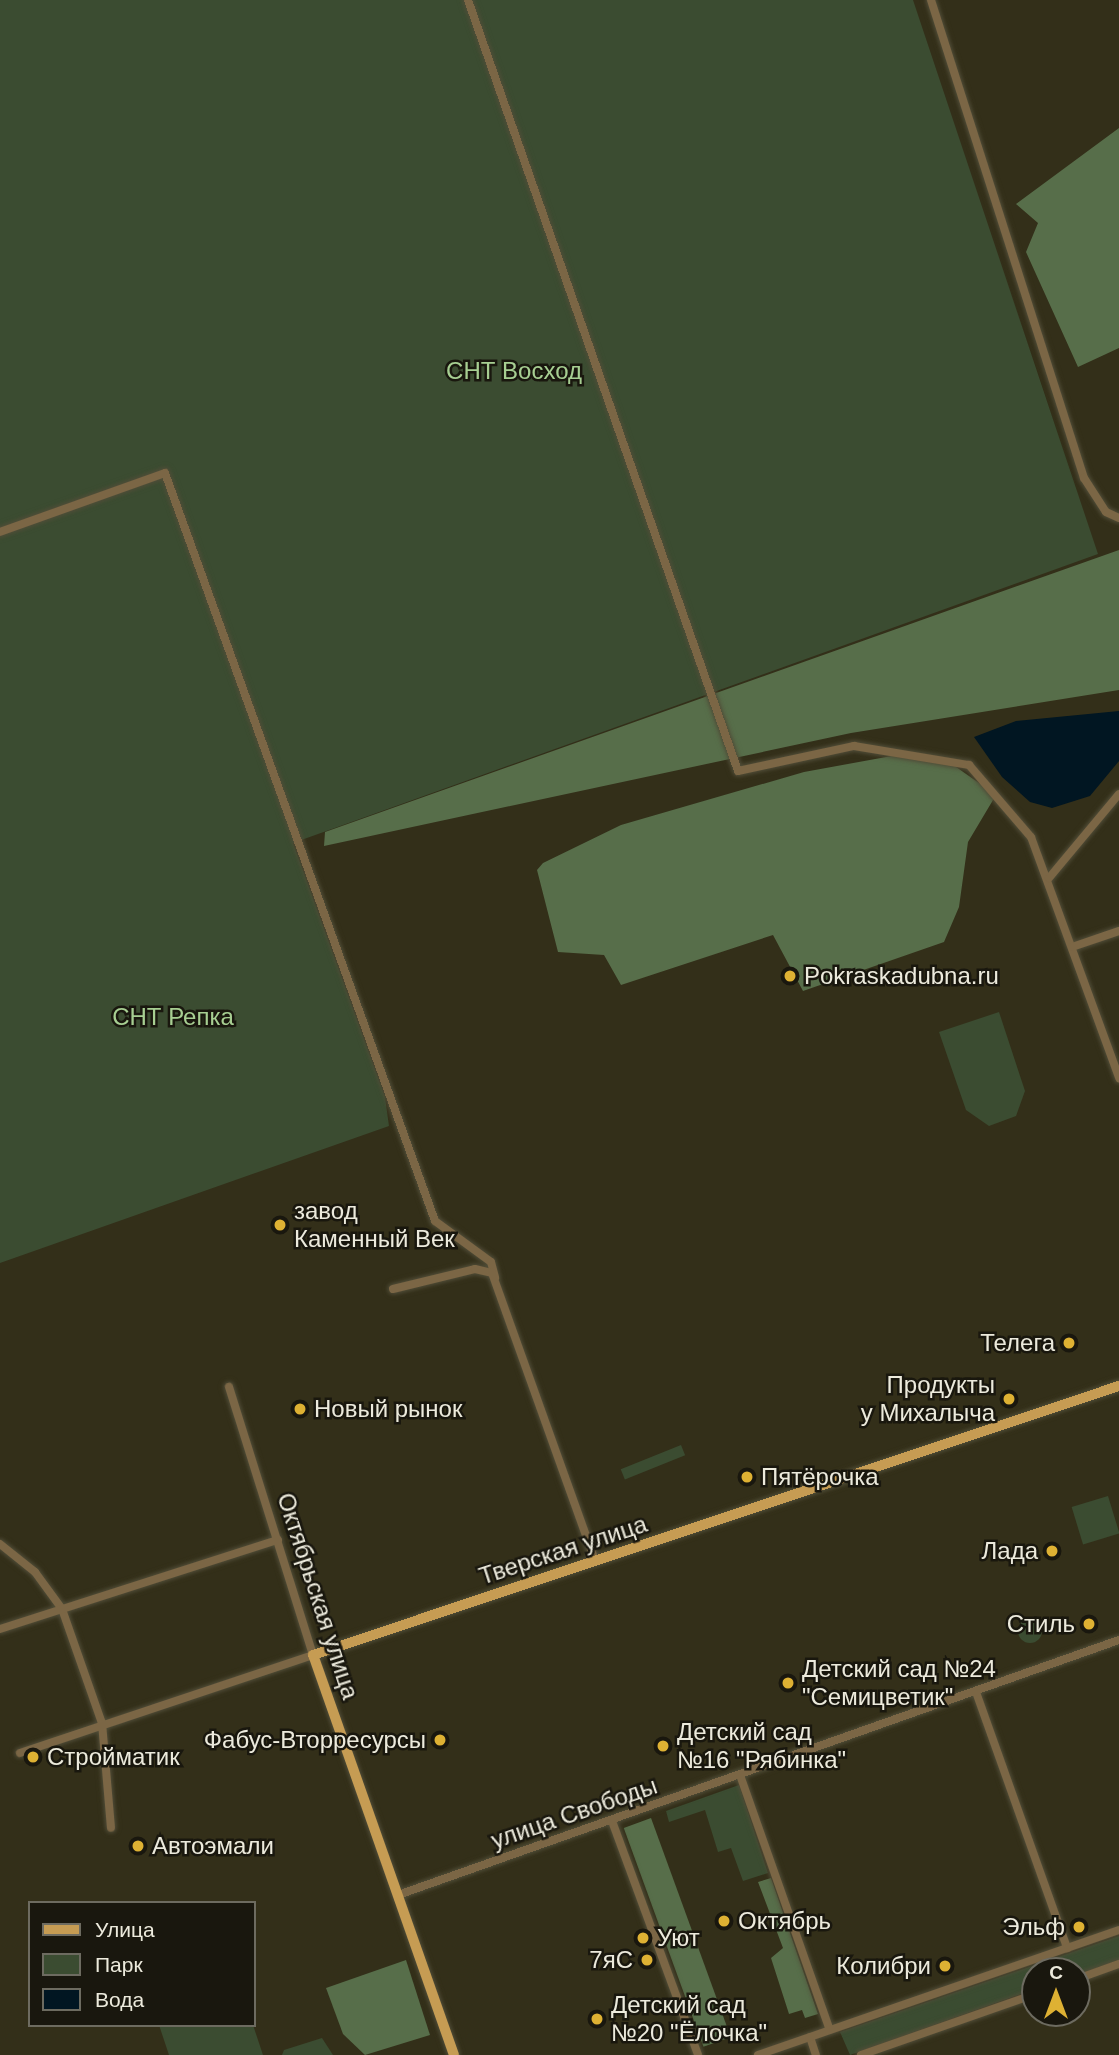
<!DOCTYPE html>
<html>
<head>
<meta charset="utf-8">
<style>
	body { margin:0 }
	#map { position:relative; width:1119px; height:2055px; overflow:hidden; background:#332f19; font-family:Helvetica,sans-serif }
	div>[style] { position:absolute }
	.green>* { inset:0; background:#3b4c31; transform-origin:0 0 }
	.round { border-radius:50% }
	.forest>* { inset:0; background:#576e4a; transform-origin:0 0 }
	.water>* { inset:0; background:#011622 }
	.roads { filter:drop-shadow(0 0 2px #514d38) drop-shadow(0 0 2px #514d38) }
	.minor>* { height:8px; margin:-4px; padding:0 4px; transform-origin:4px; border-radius:4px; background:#7b6645 }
	.major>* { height:10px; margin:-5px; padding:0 5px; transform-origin:5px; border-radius:5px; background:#c69c53 }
	.dots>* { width:19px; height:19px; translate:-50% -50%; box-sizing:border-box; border:4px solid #19170e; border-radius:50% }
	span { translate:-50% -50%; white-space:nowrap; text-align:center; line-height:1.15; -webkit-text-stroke:5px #19170e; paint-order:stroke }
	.park-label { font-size:24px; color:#a7cf92 }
	.poi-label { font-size:24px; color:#eceadc }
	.left { translate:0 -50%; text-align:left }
	.right { translate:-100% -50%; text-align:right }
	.street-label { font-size:24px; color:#eceadc }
	.legend { position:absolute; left:28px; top:1901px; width:228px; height:126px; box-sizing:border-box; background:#19170e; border:2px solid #6d6b60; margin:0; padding:9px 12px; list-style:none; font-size:21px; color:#eceadc }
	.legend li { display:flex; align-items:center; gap:14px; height:35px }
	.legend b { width:35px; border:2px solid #6d6b60 }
	.north { position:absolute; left:1021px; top:1957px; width:70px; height:70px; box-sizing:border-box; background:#19170e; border:2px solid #6d6b60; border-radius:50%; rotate:0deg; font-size:19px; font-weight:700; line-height:28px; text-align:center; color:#eceadc }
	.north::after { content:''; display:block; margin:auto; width:24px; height:32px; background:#deb133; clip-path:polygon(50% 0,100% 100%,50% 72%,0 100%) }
</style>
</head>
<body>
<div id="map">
	<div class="green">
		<div style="clip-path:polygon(0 0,913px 0,1098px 554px,293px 843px,385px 1097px,389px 1126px,0 1263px)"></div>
		<div style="clip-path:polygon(999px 1012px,1025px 1091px,1016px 1116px,989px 1126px,966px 1110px,939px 1032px)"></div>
		<div style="left:681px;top:1445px;width:11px;height:65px;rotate:68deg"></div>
		<div style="left:1108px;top:1496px;width:39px;height:38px;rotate:73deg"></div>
		<div class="round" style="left:1018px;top:1619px;width:24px;height:24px"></div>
		<div style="clip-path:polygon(739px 1785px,768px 1873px,743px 1881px,731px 1848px,718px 1852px,705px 1810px,669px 1822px,666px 1811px)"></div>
		<div style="clip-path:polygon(1119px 1936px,1119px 1960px,1077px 1975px,1035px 1971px,1035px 1989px,850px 2055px,840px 2032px)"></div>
		<div style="clip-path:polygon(159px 2025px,253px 2025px,263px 2055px,169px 2055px)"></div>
		<div style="clip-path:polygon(322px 2038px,333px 2055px,282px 2055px,284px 2050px)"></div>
	</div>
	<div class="forest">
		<div style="clip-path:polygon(1119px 128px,1119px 348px,1078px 367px,1026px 252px,1038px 223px,1016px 204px)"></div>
		<div style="clip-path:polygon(1119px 550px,1119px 690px,851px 733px,324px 846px,325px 832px)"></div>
		<div style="clip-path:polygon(908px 753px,949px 762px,996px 795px,968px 842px,959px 907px,944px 942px,803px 991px,773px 935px,621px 985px,604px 955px,558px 952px,537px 870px,543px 863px,621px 825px,804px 772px)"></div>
		<div style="left:651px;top:1818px;width:233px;height:29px;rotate:70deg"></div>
		<div style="clip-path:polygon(771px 1878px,818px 2014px,805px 2018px,802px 2010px,789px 2014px,771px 1958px,783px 1948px,758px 1882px)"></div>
		<div style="clip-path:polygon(406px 1960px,430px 2035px,365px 2055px,343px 2034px,326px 1988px)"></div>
	</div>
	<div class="water">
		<div style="clip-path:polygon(1119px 711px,1119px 761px,1090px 796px,1052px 808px,1030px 802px,1002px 777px,974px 737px,1016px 721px)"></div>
	</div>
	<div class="roads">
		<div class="minor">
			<div style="left:468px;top:0;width:817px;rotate:70.7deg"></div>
			<div style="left:738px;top:771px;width:119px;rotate:-12.2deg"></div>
			<div style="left:854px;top:746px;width:117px;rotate:9.4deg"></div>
			<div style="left:969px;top:765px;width:95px;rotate:49.3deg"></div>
			<div style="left:1031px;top:837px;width:257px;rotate:69.9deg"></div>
			<div style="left:931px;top:0;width:502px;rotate:72.25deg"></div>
			<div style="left:1084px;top:478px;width:40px;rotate:57.1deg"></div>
			<div style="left:1106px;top:512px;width:14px;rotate:25deg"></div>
			<div style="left:0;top:532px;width:175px;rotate:-19.7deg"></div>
			<div style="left:165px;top:473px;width:795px;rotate:70.15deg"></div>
			<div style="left:435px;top:1221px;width:69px;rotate:36.2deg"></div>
			<div style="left:491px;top:1262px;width:16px;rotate:75deg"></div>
			<div style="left:1049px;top:878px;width:109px;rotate:-50.2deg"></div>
			<div style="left:1072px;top:947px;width:50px;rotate:-18.8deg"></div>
			<div style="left:393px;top:1289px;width:84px;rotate:-13.7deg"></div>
			<div style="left:475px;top:1269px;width:17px;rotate:13deg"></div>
			<div style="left:492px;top:1273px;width:306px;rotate:70.3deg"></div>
			<div style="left:0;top:1544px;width:45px;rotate:38.7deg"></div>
			<div style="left:35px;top:1572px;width:46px;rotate:53.9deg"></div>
			<div style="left:62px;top:1609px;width:121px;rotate:70.7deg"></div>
			<div style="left:102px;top:1723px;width:105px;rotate:85.1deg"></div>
			<div style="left:0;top:1629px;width:292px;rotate:-17.8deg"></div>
			<div style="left:976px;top:1692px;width:272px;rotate:70.4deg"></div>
			<div style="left:20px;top:1753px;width:309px;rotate:-18.5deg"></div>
			<div style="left:313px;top:1655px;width:281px;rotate:-107.4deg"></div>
			<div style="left:740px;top:1775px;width:270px;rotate:70.6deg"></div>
			<div style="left:612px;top:1821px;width:249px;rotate:69.8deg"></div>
			<div style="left:398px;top:1895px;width:765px;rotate:-19.48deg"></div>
			<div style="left:1077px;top:1979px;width:45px;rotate:-19.7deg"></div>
			<div style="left:810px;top:2037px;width:19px;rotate:72deg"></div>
			<div style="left:758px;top:2055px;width:382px;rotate:-19.1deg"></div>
			<div style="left:861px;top:2055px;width:184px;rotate:-19.3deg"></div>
		</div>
		<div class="major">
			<div style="left:454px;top:2055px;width:424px;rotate:-109.4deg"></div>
			<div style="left:313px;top:1655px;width:850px;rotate:-18.46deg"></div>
		</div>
	</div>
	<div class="dots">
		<div style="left:790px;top:976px;background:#deb133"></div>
		<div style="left:280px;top:1225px;background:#deb133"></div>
		<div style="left:1069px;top:1343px;background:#deb133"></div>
		<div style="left:1009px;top:1399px;background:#deb133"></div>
		<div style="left:300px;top:1409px;background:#deb133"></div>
		<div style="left:747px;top:1477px;background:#deb133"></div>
		<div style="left:1052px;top:1551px;background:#deb133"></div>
		<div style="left:1089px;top:1624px;background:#deb133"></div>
		<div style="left:788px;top:1683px;background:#deb133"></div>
		<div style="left:440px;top:1740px;background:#deb133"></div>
		<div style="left:663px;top:1746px;background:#deb133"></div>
		<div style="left:33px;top:1757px;background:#deb133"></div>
		<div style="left:138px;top:1846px;background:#deb133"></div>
		<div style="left:724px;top:1921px;background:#deb133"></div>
		<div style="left:1079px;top:1927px;background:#deb133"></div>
		<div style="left:643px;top:1938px;background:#deb133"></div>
		<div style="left:647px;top:1960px;background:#deb133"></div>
		<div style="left:945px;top:1966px;background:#deb133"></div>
		<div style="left:597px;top:2019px;background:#deb133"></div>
	</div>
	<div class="park-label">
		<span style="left:514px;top:371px">СНТ Восход</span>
		<span style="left:173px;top:1017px">СНТ Репка</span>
	</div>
	<div class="poi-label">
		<span class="left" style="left:804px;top:976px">Pokraskadubna.ru</span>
		<span class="left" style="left:294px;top:1225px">завод<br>Каменный Век</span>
		<span class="right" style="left:1055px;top:1343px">Телега</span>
		<span class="right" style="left:995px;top:1399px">Продукты<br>у Михалыча</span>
		<span class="left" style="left:314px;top:1409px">Новый рынок</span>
		<span class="left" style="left:761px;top:1477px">Пятёрочка</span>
		<span class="right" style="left:1038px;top:1551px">Лада</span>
		<span class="right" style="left:1075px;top:1624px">Стиль</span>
		<span class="left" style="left:802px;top:1683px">Детский сад №24<br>"Семицветик"</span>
		<span class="left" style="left:677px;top:1746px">Детский сад<br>№16 "Рябинка"</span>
		<span class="right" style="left:426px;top:1740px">Фабус-Вторресурсы</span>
		<span class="left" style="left:47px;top:1757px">Стройматик</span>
		<span class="left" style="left:152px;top:1846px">Автоэмали</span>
		<span class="left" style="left:738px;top:1921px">Октябрь</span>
		<span class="right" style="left:1065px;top:1927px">Эльф</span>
		<span class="left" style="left:657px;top:1938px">Уют</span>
		<span class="right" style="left:633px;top:1960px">7яС</span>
		<span class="right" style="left:931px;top:1966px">Колибри</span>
		<span class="left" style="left:611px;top:2019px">Детский сад<br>№20 "Ёлочка"</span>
	</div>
	<div class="street-label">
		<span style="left:563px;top:1550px;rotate:-18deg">Тверская улица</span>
		<span style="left:318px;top:1596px;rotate:72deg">Октябрьская улица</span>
		<span style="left:574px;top:1813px;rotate:-19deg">улица Свободы</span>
	</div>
	<ul class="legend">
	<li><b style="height:9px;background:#c69c53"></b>Улица</li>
	<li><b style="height:19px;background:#3b4c31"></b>Парк</li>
	<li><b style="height:19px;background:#011622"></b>Вода</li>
	</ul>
	<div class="north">С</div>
</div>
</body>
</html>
